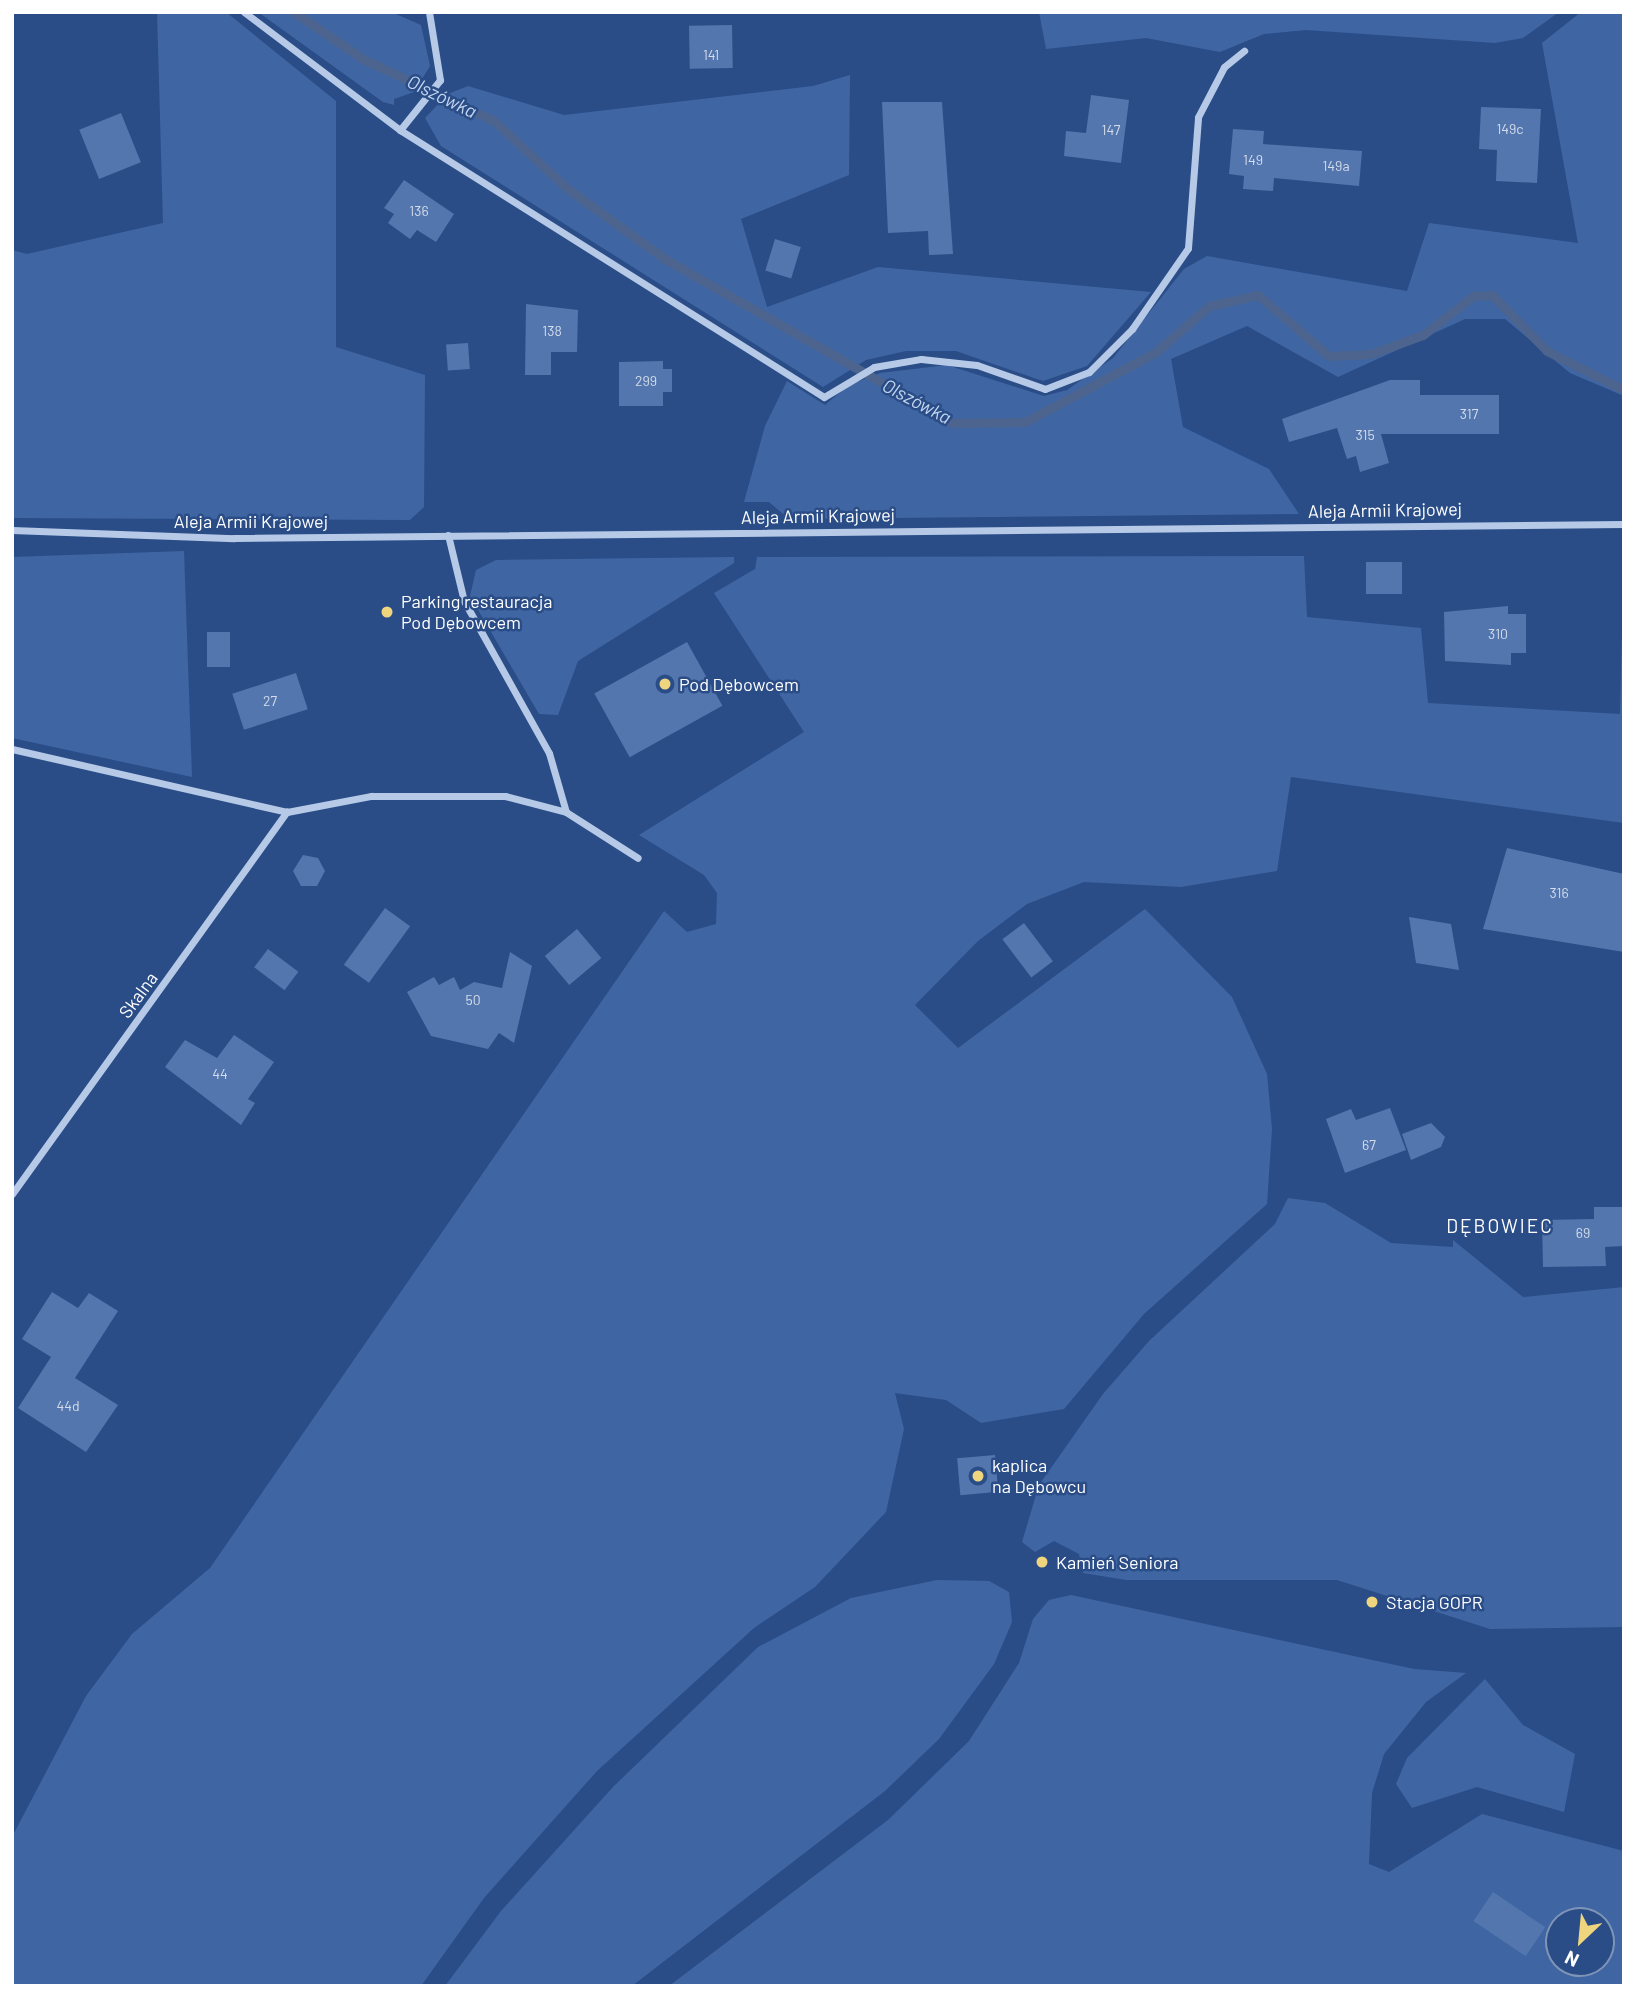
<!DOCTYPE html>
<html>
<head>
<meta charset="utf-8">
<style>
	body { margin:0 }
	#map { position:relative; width:1636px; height:1998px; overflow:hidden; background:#2a4d87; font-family:Barlow,sans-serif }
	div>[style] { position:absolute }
	.green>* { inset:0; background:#3f66a3 }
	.stream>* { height:9px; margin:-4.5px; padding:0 4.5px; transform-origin:4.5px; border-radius:4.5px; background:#4c648e }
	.building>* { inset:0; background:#5376ae; transform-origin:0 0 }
	.street>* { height:7px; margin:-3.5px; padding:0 3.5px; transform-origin:3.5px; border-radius:3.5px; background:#b6cae8 }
	.dots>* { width:19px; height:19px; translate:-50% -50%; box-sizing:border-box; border:4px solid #2a4d87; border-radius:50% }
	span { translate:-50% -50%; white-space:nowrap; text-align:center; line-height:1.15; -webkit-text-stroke:5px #2a4d87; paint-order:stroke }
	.number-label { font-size:14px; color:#d4ddeb }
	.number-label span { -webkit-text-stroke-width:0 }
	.street-label { font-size:18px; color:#fff }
	.poi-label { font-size:18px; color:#fff }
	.left { translate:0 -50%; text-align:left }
	.water-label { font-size:19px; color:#c2d4ef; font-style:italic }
	.neighbourhood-label { font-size:19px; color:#fff; letter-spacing:2px }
	.frame { position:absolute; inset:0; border:14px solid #fff; pointer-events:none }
	.north { position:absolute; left:1545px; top:1907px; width:70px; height:70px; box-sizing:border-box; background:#2a4d87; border:2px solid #7f94b7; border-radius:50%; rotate:206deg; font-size:19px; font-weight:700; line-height:28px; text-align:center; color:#fff }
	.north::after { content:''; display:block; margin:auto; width:24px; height:32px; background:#eed57e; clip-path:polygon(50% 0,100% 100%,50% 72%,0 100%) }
</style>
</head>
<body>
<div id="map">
	<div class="green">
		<div style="clip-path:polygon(157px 12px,226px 12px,336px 101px,336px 347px,425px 375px,424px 507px,410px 520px,12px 518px,12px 250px,27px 254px,163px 223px)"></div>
		<div style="clip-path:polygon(258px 12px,391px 12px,421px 25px,430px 66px,414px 92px,394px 99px,394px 105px,383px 102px)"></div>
		<div style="clip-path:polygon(1039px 12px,1559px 12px,1523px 38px,1495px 43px,1306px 30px,1264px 34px,1220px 52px,1146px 38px,1046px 49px)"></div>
		<div style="clip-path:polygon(1581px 12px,1624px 12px,1624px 396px,1570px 373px,1505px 319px,1465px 319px,1338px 377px,1247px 326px,1171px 359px,1183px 427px,1269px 469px,1299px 514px,789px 519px,769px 502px,744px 502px,765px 426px,787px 381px,825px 405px,849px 385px,880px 373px,947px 365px,1044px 396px,1067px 390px,1113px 358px,1184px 269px,1207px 256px,1407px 291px,1429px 223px,1578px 243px,1542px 43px)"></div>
		<div style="clip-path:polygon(850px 75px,849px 175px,741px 219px,767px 307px,878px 267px,1151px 292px,1087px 366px,1043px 381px,956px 351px,906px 351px,866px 360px,823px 387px,441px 146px,425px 118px,448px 94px,468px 86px,564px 115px,813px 86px)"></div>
		<div style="clip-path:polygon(184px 551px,192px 777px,12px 738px,12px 557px)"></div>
		<div style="clip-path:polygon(1624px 551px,1624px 823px,1291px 777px,1277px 871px,1181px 887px,1084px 882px,1027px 904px,978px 941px,915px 1005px,958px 1048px,1145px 909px,1232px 997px,1267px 1074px,1272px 1129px,1267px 1204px,1144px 1314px,1064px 1409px,981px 1423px,946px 1400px,895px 1393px,904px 1429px,886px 1512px,815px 1587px,754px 1628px,597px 1771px,484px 1898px,421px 1986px,12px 1986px,12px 1837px,86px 1696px,132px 1634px,210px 1568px,664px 911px,687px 932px,716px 924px,717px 893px,704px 875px,639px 835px,804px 732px,714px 593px,755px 569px,757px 557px,1304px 556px,1307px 617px,1421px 628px,1428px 703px,1620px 714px)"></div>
		<div style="clip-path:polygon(734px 557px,734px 563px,578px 661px,558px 715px,539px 714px,470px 596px,476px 570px,496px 560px)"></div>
		<div style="clip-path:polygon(1288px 1198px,1325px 1203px,1391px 1243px,1453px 1247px,1453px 1240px,1523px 1297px,1624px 1287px,1624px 1627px,1490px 1629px,1337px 1580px,1126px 1580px,1083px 1573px,1079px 1554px,1054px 1541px,1035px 1552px,1022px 1542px,1039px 1485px,1103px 1394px,1149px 1341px,1275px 1224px)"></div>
		<div style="clip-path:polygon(937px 1580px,989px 1581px,1009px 1592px,1012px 1622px,994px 1664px,939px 1739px,885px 1791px,632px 1986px,445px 1986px,501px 1911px,613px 1787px,758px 1647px,851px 1598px)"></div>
		<div style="clip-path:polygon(evenodd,1071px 1595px,1414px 1669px,1466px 1673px,1426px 1702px,1384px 1754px,1372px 1793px,1369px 1864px,1389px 1872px,1482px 1814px,1624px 1851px,1624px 1986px,669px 1986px,888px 1820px,969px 1741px,1019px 1663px,1033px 1619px,1049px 1600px,1071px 1595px,1559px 1921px,1601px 1921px,1601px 1963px,1559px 1963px,1559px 1921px)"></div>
		<div style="clip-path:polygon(1485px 1679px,1523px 1725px,1575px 1754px,1564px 1812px,1477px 1787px,1412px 1808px,1396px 1784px,1407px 1758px)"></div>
	</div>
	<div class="stream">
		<div style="left:294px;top:12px;width:83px;rotate:34.3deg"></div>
		<div style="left:363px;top:59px;width:145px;rotate:25.3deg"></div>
		<div style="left:494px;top:121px;width:100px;rotate:42.6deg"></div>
		<div style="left:568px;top:189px;width:120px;rotate:35.8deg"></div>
		<div style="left:665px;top:259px;width:331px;rotate:29.7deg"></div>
		<div style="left:953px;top:423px;width:72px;rotate:-0.8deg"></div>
		<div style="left:1025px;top:422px;width:149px;rotate:-28.1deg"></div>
		<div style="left:1156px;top:352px;width:70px;rotate:-41deg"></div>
		<div style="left:1209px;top:306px;width:50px;rotate:-12.7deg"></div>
		<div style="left:1258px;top:295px;width:94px;rotate:40.7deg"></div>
		<div style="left:1329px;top:356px;width:42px;rotate:-2.7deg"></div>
		<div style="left:1371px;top:354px;width:55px;rotate:-20.1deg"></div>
		<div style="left:1423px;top:335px;width:63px;rotate:-38deg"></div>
		<div style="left:1473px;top:296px;width:19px;rotate:-3deg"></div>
		<div style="left:1492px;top:295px;width:78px;rotate:45.5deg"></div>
		<div style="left:1547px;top:351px;width:86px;rotate:26.9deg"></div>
	</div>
	<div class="building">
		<div style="left:732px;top:25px;width:43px;height:43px;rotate:89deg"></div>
		<div style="clip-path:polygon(1091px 95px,1129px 100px,1121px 163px,1064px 156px,1066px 131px,1086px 133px)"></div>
		<div style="clip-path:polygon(882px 102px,942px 102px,953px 254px,929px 255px,928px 231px,888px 233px)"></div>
		<div style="clip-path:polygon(1481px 107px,1541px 109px,1537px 183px,1496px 181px,1497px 150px,1479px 149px)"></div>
		<div style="left:121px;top:113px;width:53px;height:45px;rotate:68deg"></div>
		<div style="clip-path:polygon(1233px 129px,1264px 131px,1263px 144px,1362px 151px,1359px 186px,1274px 178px,1273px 191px,1243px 189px,1244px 176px,1229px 174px)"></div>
		<div style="clip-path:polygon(404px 180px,454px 214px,436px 242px,417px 230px,410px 239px,388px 223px,394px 214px,384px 208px)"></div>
		<div style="left:775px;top:239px;width:27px;height:33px;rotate:17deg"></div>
		<div style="clip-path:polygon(526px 304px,578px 310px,577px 352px,551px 352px,551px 375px,525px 375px)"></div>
		<div style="left:468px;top:343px;width:26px;height:22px;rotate:86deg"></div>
		<div style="clip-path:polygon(663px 361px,663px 369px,672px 369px,672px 392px,663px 392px,663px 406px,619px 406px,619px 362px)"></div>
		<div style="clip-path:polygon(1390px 380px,1420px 380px,1420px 395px,1499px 395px,1499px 434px,1381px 434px,1389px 463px,1360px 472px,1356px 456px,1347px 459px,1337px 428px,1289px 442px,1282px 419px)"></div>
		<div style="left:1366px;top:562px;width:36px;height:32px"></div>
		<div style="clip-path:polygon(1508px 606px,1508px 614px,1526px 614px,1526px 653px,1511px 653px,1511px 665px,1445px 661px,1444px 612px)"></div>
		<div style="left:207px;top:632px;width:23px;height:35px"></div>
		<div style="left:687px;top:642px;width:73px;height:106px;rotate:61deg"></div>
		<div style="left:296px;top:673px;width:38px;height:67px;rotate:72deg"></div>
		<div style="clip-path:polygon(1507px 848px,1624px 874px,1624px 952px,1483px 929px)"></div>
		<div style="clip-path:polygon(303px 855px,318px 858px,325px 871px,317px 886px,301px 886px,293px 871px)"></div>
		<div style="left:385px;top:908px;width:31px;height:70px;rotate:36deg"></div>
		<div style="clip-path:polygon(1409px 917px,1451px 924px,1459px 970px,1416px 963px)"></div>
		<div style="left:1024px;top:923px;width:48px;height:27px;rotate:53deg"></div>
		<div style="left:577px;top:929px;width:38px;height:42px;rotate:50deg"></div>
		<div style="left:268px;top:949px;width:38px;height:23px;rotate:37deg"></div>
		<div style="clip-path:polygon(510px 952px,532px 966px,514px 1043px,499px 1033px,488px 1049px,431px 1036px,407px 992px,434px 977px,439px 985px,454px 977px,460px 990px,474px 982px,502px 988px)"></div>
		<div style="clip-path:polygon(234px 1035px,274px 1062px,248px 1099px,255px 1103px,241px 1125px,165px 1067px,185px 1040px,217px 1058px)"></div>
		<div style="clip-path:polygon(1390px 1108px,1406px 1150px,1345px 1173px,1326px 1119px,1351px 1109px,1356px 1120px)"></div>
		<div style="clip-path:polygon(1431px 1123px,1445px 1137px,1441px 1147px,1411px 1160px,1402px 1134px)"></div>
		<div style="clip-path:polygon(1594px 1207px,1623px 1207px,1624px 1246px,1605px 1247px,1606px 1266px,1543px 1267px,1542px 1220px,1594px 1219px)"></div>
		<div style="clip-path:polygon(52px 1292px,78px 1308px,89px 1293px,118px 1311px,75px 1378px,118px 1405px,86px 1452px,18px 1408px,51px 1357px,22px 1339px)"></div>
		<div style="left:995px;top:1455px;width:37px;height:38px;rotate:85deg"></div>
		<div style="left:1493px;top:1892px;width:63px;height:35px;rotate:34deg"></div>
	</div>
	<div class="street">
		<div style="left:244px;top:12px;width:196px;rotate:37.1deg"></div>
		<div style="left:400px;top:130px;width:501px;rotate:32.2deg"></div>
		<div style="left:824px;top:397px;width:58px;rotate:-31deg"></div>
		<div style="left:874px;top:367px;width:48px;rotate:-9.7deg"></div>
		<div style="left:921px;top:359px;width:56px;rotate:6.1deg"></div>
		<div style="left:977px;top:365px;width:72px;rotate:19.4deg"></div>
		<div style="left:1045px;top:389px;width:47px;rotate:-21.1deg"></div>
		<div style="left:1089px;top:372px;width:61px;rotate:-45deg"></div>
		<div style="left:1132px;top:329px;width:98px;rotate:-55.3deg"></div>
		<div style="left:1188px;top:248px;width:131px;rotate:-85.6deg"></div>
		<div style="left:1198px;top:117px;width:56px;rotate:-62.5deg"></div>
		<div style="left:1224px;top:67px;width:26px;rotate:-39deg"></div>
		<div style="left:400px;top:130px;width:64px;rotate:-51.3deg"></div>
		<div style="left:440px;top:80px;width:69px;rotate:-99.2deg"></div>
		<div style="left:12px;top:530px;width:222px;rotate:2.1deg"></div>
		<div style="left:234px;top:538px;width:1390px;rotate:-0.58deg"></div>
		<div style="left:448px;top:535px;width:68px;rotate:76.4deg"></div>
		<div style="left:464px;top:601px;width:174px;rotate:60.8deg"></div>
		<div style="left:549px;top:753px;width:61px;rotate:73.9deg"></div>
		<div style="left:12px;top:749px;width:282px;rotate:12.9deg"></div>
		<div style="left:287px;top:812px;width:86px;rotate:-10.8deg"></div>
		<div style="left:371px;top:796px;width:134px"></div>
		<div style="left:505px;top:796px;width:63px;rotate:14.7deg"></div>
		<div style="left:566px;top:812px;width:85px;rotate:32.6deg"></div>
		<div style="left:12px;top:1194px;width:471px;rotate:-54.3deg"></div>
	</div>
	<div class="dots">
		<div style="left:387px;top:612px;background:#eed57e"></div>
		<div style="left:665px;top:684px;background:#eed57e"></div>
		<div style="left:978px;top:1476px;background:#eed57e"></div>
		<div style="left:1042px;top:1562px;background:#eed57e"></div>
		<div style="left:1372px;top:1602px;background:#eed57e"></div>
	</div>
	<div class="number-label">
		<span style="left:711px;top:55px">141</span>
		<span style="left:1510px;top:129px">149c</span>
		<span style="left:1111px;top:130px">147</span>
		<span style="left:1253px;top:160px">149</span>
		<span style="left:1336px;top:166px">149a</span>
		<span style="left:419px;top:211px">136</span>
		<span style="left:552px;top:331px">138</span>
		<span style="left:646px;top:381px">299</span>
		<span style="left:1469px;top:414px">317</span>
		<span style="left:1365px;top:435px">315</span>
		<span style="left:1498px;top:634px">310</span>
		<span style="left:270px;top:701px">27</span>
		<span style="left:1559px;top:893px">316</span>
		<span style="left:473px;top:1000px">50</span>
		<span style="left:220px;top:1074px">44</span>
		<span style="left:1369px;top:1145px">67</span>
		<span style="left:1583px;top:1233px">69</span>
		<span style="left:68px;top:1406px">44d</span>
	</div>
	<div class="street-label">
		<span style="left:1385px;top:510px;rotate:-1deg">Aleja Armii Krajowej</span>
		<span style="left:818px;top:516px;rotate:-1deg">Aleja Armii Krajowej</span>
		<span style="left:251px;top:521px">Aleja Armii Krajowej</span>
		<span style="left:138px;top:995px;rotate:-54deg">Skalna</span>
	</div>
	<div class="poi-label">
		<span class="left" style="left:401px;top:612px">Parking restauracja<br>Pod Dębowcem</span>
		<span class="left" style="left:679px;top:684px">Pod Dębowcem</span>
		<span class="left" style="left:992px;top:1476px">kaplica<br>na Dębowcu</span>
		<span class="left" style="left:1056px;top:1562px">Kamień Seniora</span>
		<span class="left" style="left:1386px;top:1602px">Stacja GOPR</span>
	</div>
	<div class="water-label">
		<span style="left:442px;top:96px;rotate:26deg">Olszówka</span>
		<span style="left:917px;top:401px;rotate:28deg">Olszówka</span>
	</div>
	<div class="neighbourhood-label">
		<span style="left:1500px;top:1226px">DĘBOWIEC</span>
	</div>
	<div class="frame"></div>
	<div class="north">N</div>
</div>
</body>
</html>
